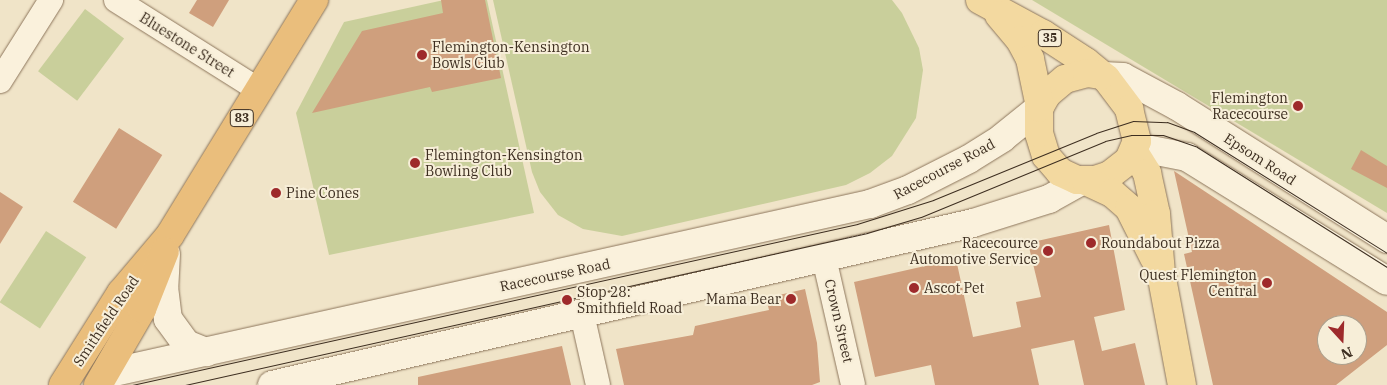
<!DOCTYPE html>
<html>
<head>
<meta charset="utf-8">
<style>
	body { margin:0 }
	#map { position:relative; width:1387px; height:385px; overflow:hidden; background:#f0e4c8; font-family:"IBM Plex Serif",serif }
	div>[style] { position:absolute }
	.green>* { inset:0; background:#c9cf9b; transform-origin:0 0 }
	.building>* { inset:0; background:#cf9f7d; transform-origin:0 0 }
	.roads { filter:drop-shadow(0 0 1px #8d765c) drop-shadow(0 0 1px #8d765c) }
	.minor>* { height:24px; margin:-12px; padding:0 12px; transform-origin:12px; border-radius:12px; background:#faf1dc }
	.secondary>* { height:28px; margin:-14px; padding:0 14px; transform-origin:14px; border-radius:14px; background:#faf1dc }
	.primary>* { height:28px; margin:-14px; padding:0 14px; transform-origin:14px; border-radius:14px; background:#f3d9a0 }
	.trunk>* { height:28px; margin:-14px; padding:0 14px; transform-origin:14px; border-radius:14px; background:#eabe7c }
	.tram>* { height:1px; margin:-0.5px; padding:0 0.5px; transform-origin:0.5px; border-radius:0.5px; background:#3d2e20 }
	.dots>* { width:14px; height:14px; translate:-50% -50%; box-sizing:border-box; border:2px solid #f7eed8; border-radius:50% }
	span { translate:-50% -50%; white-space:nowrap; text-align:center; line-height:1.15; -webkit-text-stroke:4px #f7eed8; paint-order:stroke }
	.shield-label span { padding:1px 4px; background:#f7eed8; border:1px solid; border-radius:4px; -webkit-text-stroke-width:0 }
	.shield-label { font-size:12px; color:#3d2e20; font-weight:700 }
	.street-label { font-size:14px; color:#3d2e20 }
	.poi-label { font-size:14px; color:#3d2e20 }
	.left { translate:0 -50%; text-align:left }
	.right { translate:-100% -50%; text-align:right }
	.north { position:absolute; left:1317px; top:315px; width:50px; height:50px; box-sizing:border-box; background:#f7eed8; border:1px solid #ada18e; border-radius:50%; rotate:160deg; font-size:14px; font-weight:700; line-height:20px; text-align:center; color:#3d2e20 }
	.north::after { content:''; display:block; margin:auto; width:18px; height:22px; background:#9e2a2b; clip-path:polygon(50% 0,100% 100%,50% 72%,0 100%) }
</style>
</head>
<body>
<div id="map">
	<div class="green">
		<div style="clip-path:polygon(444px 0,487px 0,534px 213px,329px 255px,296px 113px,344px 22px)"></div>
		<div style="clip-path:polygon(493px 0,892px 0,902px 13px,919px 48px,923px 70px,916px 118px,892px 156px,870px 173px,846px 185px,622px 236px,583px 229px,558px 215px,540px 192px,532px 172px)"></div>
		<div style="clip-path:polygon(1032px 0,1387px 0,1387px 213px)"></div>
		<div style="left:85px;top:9px;width:49px;height:78px;rotate:37deg"></div>
		<div style="left:46px;top:231px;width:48px;height:85px;rotate:33deg"></div>
	</div>
	<div class="building">
		<div style="clip-path:polygon(197px 0,229px 0,213px 27px,189px 13px)"></div>
		<div style="clip-path:polygon(441px 0,485px 0,501px 78px,432px 92px,430px 87px,312px 113px,362px 31px,443px 13px)"></div>
		<div style="left:119px;top:128px;width:51px;height:87px;rotate:32deg"></div>
		<div style="clip-path:polygon(1361px 150px,1387px 166px,1387px 188px,1351px 169px)"></div>
		<div style="clip-path:polygon(evenodd,1174px 171px,1387px 312px,1387px 345px,1336px 385px,1213px 385px,1184px 254px,1192px 252px,1174px 171px,1327px 325px,1357px 325px,1357px 355px,1327px 355px,1327px 325px)"></div>
		<div style="clip-path:polygon(0 192px,23px 207px,0 244px)"></div>
		<div style="clip-path:polygon(1109px 225px,1125px 310px,1094px 317px,1102px 351px,1135px 343px,1145px 385px,1084px 385px,1074px 340px,1031px 349px,1039px 385px,935px 385px,931px 365px,875px 377px,854px 282px,956px 259px,973px 337px,1021px 327px,1016px 302px,1041px 297px,1028px 243px)"></div>
		<div style="clip-path:polygon(805px 289px,817px 343px,820px 382px,812px 385px,624px 385px,616px 349px,693px 335px,695px 326px,769px 310px,766px 298px)"></div>
		<div style="clip-path:polygon(562px 346px,571px 385px,418px 385px,418px 377px)"></div>
	</div>
	<div class="roads">
		<div class="minor">
			<div style="left:116px;top:0;width:169px;rotate:32.2deg"></div>
			<div style="left:0;top:81px;width:96px;rotate:-57.8deg"></div>
			<div style="left:824px;top:258px;width:130px;rotate:77.1deg"></div>
			<div style="left:582px;top:314px;width:73px;rotate:77.3deg"></div>
		</div>
		<div class="secondary">
			<div style="left:1103px;top:76px;width:20px;rotate:3deg"></div>
			<div style="left:1123px;top:77px;width:61px;rotate:28.2deg"></div>
			<div style="left:1177px;top:106px;width:249px;rotate:32.3deg"></div>
			<div style="left:1136px;top:147px;width:52px;rotate:11.1deg"></div>
			<div style="left:1187px;top:157px;width:235px;rotate:31.8deg"></div>
			<div style="left:166px;top:254px;width:33px;rotate:93deg"></div>
			<div style="left:164px;top:287px;width:32px;rotate:83deg"></div>
			<div style="left:168px;top:319px;width:31px;rotate:54deg"></div>
			<div style="left:186px;top:344px;width:22px;rotate:22deg"></div>
			<div style="left:105px;top:374px;width:784px;rotate:-12.53deg"></div>
			<div style="left:870px;top:204px;width:40px;rotate:-20.2deg"></div>
			<div style="left:908px;top:190px;width:68px;rotate:-26.9deg"></div>
			<div style="left:969px;top:159px;width:39px;rotate:-32deg"></div>
			<div style="left:1002px;top:138px;width:48px;rotate:-39deg"></div>
			<div style="left:272px;top:385px;width:719px;rotate:-13.01deg"></div>
			<div style="left:973px;top:223px;width:80px;rotate:-17.5deg"></div>
			<div style="left:1049px;top:199px;width:38px;rotate:-29deg"></div>
		</div>
		<div class="primary">
			<div style="left:980px;top:0;width:72px;rotate:28.4deg"></div>
			<div style="left:1043px;top:34px;width:51px;rotate:33.1deg"></div>
			<div style="left:1086px;top:62px;width:26px;rotate:39deg"></div>
			<div style="left:1106px;top:78px;width:39px;rotate:53deg"></div>
			<div style="left:1129px;top:109px;width:33px;rotate:76deg"></div>
			<div style="left:1137px;top:141px;width:21px;rotate:113deg"></div>
			<div style="left:1129px;top:160px;width:24px;rotate:142deg"></div>
			<div style="left:1110px;top:175px;width:16px;rotate:162deg"></div>
			<div style="left:1095px;top:180px;width:18px;rotate:180deg"></div>
			<div style="left:1077px;top:180px;width:19px;rotate:-155deg"></div>
			<div style="left:1060px;top:172px;width:21px;rotate:-131deg"></div>
			<div style="left:1046px;top:156px;width:24px;rotate:-107deg"></div>
			<div style="left:1039px;top:133px;width:25px;rotate:-90deg"></div>
			<div style="left:1039px;top:108px;width:16px;rotate:-60deg"></div>
			<div style="left:1047px;top:94px;width:23px;rotate:-40deg"></div>
			<div style="left:1065px;top:79px;width:23px;rotate:-15deg"></div>
			<div style="left:1087px;top:73px;width:15px;rotate:8deg"></div>
			<div style="left:999px;top:15px;width:33px;rotate:50deg"></div>
			<div style="left:1020px;top:40px;width:21px;rotate:62deg"></div>
			<div style="left:1030px;top:59px;width:49px;rotate:78.2deg"></div>
			<div style="left:1134px;top:152px;width:25px;rotate:58deg"></div>
			<div style="left:1147px;top:173px;width:42px;rotate:77.6deg"></div>
			<div style="left:1156px;top:214px;width:59px;rotate:85.2deg"></div>
			<div style="left:1161px;top:273px;width:114px;rotate:79.4deg"></div>
			<div style="left:1086px;top:181px;width:29px;rotate:25deg"></div>
			<div style="left:1112px;top:193px;width:23px;rotate:41deg"></div>
			<div style="left:1129px;top:208px;width:56px;rotate:63.4deg"></div>
		</div>
		<div class="trunk">
			<div style="left:63px;top:385px;width:109px;rotate:-57.8deg"></div>
			<div style="left:121px;top:293px;width:76px;rotate:-49.8deg"></div>
			<div style="left:170px;top:235px;width:276px;rotate:-58.5deg"></div>
			<div style="left:98px;top:385px;width:88px;rotate:-59.9deg"></div>
			<div style="left:142px;top:309px;width:62px;rotate:-68.4deg"></div>
		</div>
	</div>
	<div class="tram">
		<div style="left:132px;top:385px;width:743px;rotate:-12.52deg"></div>
		<div style="left:857px;top:224px;width:80px;rotate:-17.5deg"></div>
		<div style="left:933px;top:200px;width:176px;rotate:-22.3deg"></div>
		<div style="left:1096px;top:133px;width:39px;rotate:-18deg"></div>
		<div style="left:1133px;top:121px;width:34px;rotate:2deg"></div>
		<div style="left:1167px;top:122px;width:29px;rotate:20deg"></div>
		<div style="left:1194px;top:132px;width:228px;rotate:32.1deg"></div>
		<div style="left:185px;top:385px;width:699px;rotate:-12.56deg"></div>
		<div style="left:867px;top:233px;width:56px;rotate:-16.5deg"></div>
		<div style="left:921px;top:217px;width:199px;rotate:-22.4deg"></div>
		<div style="left:1105px;top:141px;width:27px;rotate:-13deg"></div>
		<div style="left:1131px;top:135px;width:32px"></div>
		<div style="left:1163px;top:135px;width:36px;rotate:19deg"></div>
		<div style="left:1197px;top:147px;width:225px;rotate:32.3deg"></div>
	</div>
	<div class="dots">
		<div style="left:422px;top:55px;background:#9e2a2b"></div>
		<div style="left:1298px;top:106px;background:#9e2a2b"></div>
		<div style="left:415px;top:163px;background:#9e2a2b"></div>
		<div style="left:276px;top:193px;background:#9e2a2b"></div>
		<div style="left:1091px;top:243px;background:#9e2a2b"></div>
		<div style="left:1048px;top:251px;background:#9e2a2b"></div>
		<div style="left:1267px;top:283px;background:#9e2a2b"></div>
		<div style="left:914px;top:288px;background:#9e2a2b"></div>
		<div style="left:791px;top:299px;background:#9e2a2b"></div>
		<div style="left:567px;top:300px;background:#9e2a2b"></div>
	</div>
	<div class="shield-label">
		<span style="left:1050px;top:38px">35</span>
		<span style="left:242px;top:118px">83</span>
	</div>
	<div class="street-label">
		<span style="left:187px;top:45px;rotate:32deg">Bluestone Street</span>
		<span style="left:1260px;top:159px;rotate:33deg">Epsom Road</span>
		<span style="left:944px;top:169px;rotate:-28deg">Racecourse Road</span>
		<span style="left:555px;top:275px;rotate:-12deg">Racecourse Road</span>
		<span style="left:106px;top:321px;rotate:-56deg">Smithfield Road</span>
		<span style="left:839px;top:321px;rotate:77deg">Crown Street</span>
	</div>
	<div class="poi-label">
		<span class="left" style="left:432px;top:55px">Flemington-Kensington<br>Bowls Club</span>
		<span class="right" style="left:1288px;top:106px">Flemington<br>Racecourse</span>
		<span class="left" style="left:425px;top:163px">Flemington-Kensington<br>Bowling Club</span>
		<span class="left" style="left:286px;top:193px">Pine Cones</span>
		<span class="right" style="left:1038px;top:251px">Racecource<br>Automotive Service</span>
		<span class="left" style="left:1101px;top:243px">Roundabout Pizza</span>
		<span class="right" style="left:1257px;top:283px">Quest Flemington<br>Central</span>
		<span class="left" style="left:924px;top:288px">Ascot Pet</span>
		<span class="left" style="left:577px;top:300px">Stop 28:<br>Smithfield Road</span>
		<span class="right" style="left:781px;top:299px">Mama Bear</span>
	</div>
	<div class="north">N</div>
</div>
</body>
</html>
